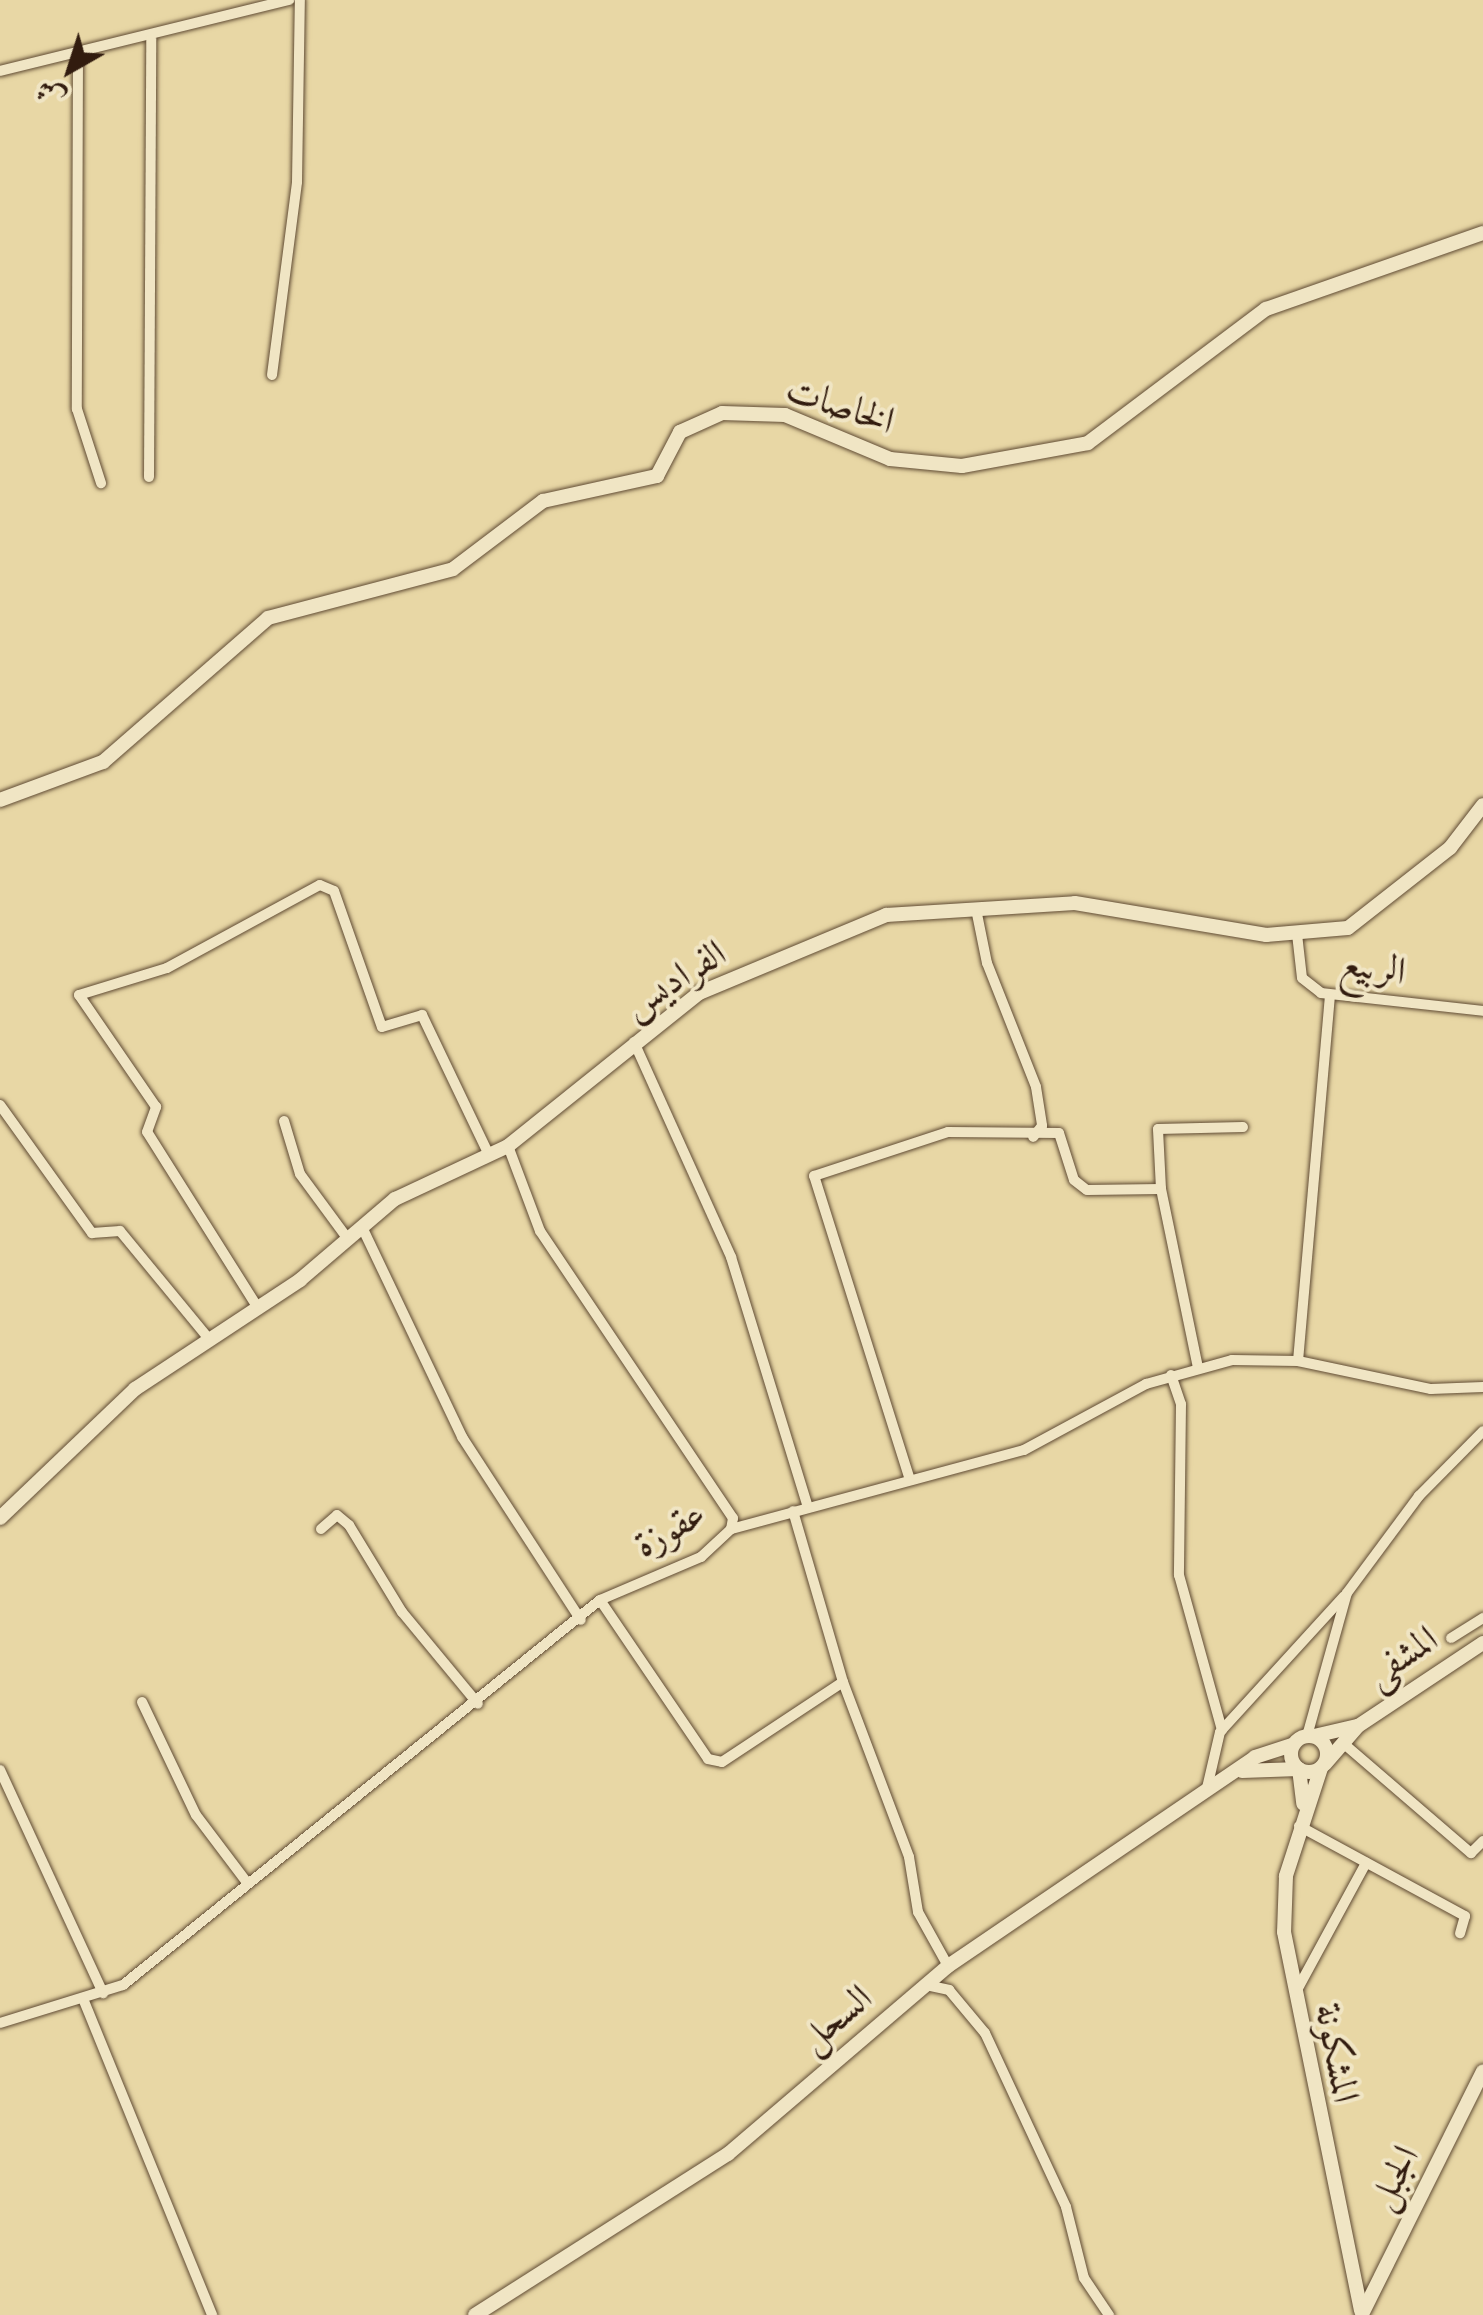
<!DOCTYPE html>
<html>
<head>
<meta charset="utf-8">
<style>
	body { margin:0 }
	#map { position:relative; width:1483px; height:2315px; overflow:hidden; background:#e8d7a5; font-family:"IM FELL Double Pica",Amiri,serif }
	div>[style] { position:absolute }
	.roads { filter:drop-shadow(0 0 2px #604b34) drop-shadow(0 0 2px #604b34) }
	.street>* { height:10px; margin:-5px; padding:0 5px; transform-origin:5px; border-radius:5px; background:#f0e5c4 }
	.secondary>* { height:14px; margin:-7px; padding:0 7px; transform-origin:7px; border-radius:7px; background:#f0e5c4 }
	.secondary>.ring { margin:-7px; padding:0; box-sizing:content-box; background:none; border:14px solid #f0e5c4; border-radius:50% }
	span { translate:-50% -50%; white-space:nowrap; text-align:center; line-height:1.15; -webkit-text-stroke:8px #f0e5c4; paint-order:stroke }
	.street-label { font-size:38px; color:#321c0f }
	.north { position:absolute; left:20px; top:20px; width:100px; height:100px; -webkit-text-stroke:8px #f0e5c4; paint-order:stroke; rotate:219deg; font-size:28px; font-weight:700; line-height:40px; text-align:center; color:#321c0f }
	.north::after { content:''; display:block; margin:auto; width:35px; height:45px; background:#321c0f; clip-path:polygon(50% 0,100% 100%,50% 72%,0 100%) }
</style>
</head>
<body>
<div id="map">
	<div class="roads">
		<div class="street">
			<div style="left:78px;top:55px;width:354px;rotate:90.2deg"></div>
			<div style="left:77px;top:409px;width:78px;rotate:72deg"></div>
			<div style="left:0;top:71px;width:298px;rotate:-13.8deg"></div>
			<div style="left:272px;top:375px;width:195px;rotate:-82.6deg"></div>
			<div style="left:297px;top:182px;width:182px;rotate:-89.1deg"></div>
			<div style="left:149px;top:477px;width:438px;rotate:-89.7deg"></div>
			<div style="left:976px;top:909px;width:55px;rotate:78.5deg"></div>
			<div style="left:987px;top:963px;width:133px;rotate:68.4deg"></div>
			<div style="left:1036px;top:1087px;width:39px;rotate:81deg"></div>
			<div style="left:1042px;top:1126px;width:14px;rotate:129deg"></div>
			<div style="left:1297px;top:934px;width:44px;rotate:83.5deg"></div>
			<div style="left:1302px;top:978px;width:24px;rotate:38deg"></div>
			<div style="left:1321px;top:993px;width:163px;rotate:6.3deg"></div>
			<div style="left:634px;top:1042px;width:236px;rotate:65.7deg"></div>
			<div style="left:731px;top:1257px;width:262px;rotate:72.9deg"></div>
			<div style="left:0;top:1105px;width:158px;rotate:54.3deg"></div>
			<div style="left:92px;top:1233px;width:28px;rotate:-4deg"></div>
			<div style="left:120px;top:1231px;width:141px;rotate:50.5deg"></div>
			<div style="left:284px;top:1121px;width:55px;rotate:73.2deg"></div>
			<div style="left:300px;top:1174px;width:81px;rotate:53.6deg"></div>
			<div style="left:508px;top:1146px;width:91px;rotate:69.4deg"></div>
			<div style="left:540px;top:1231px;width:346px;rotate:56.1deg"></div>
			<div style="left:733px;top:1518px;width:11px;rotate:100deg"></div>
			<div style="left:1161px;top:1189px;width:60px;rotate:-92.9deg"></div>
			<div style="left:1158px;top:1129px;width:85px;rotate:-1.3deg"></div>
			<div style="left:362px;top:1227px;width:233px;rotate:64.5deg"></div>
			<div style="left:462px;top:1437px;width:218px;rotate:57deg"></div>
			<div style="left:258px;top:1308px;width:208px;rotate:-122.2deg"></div>
			<div style="left:147px;top:1132px;width:27px;rotate:-70deg"></div>
			<div style="left:156px;top:1107px;width:136px;rotate:-124.5deg"></div>
			<div style="left:79px;top:995px;width:92px;rotate:-17.1deg"></div>
			<div style="left:167px;top:968px;width:174px;rotate:-28.5deg"></div>
			<div style="left:320px;top:885px;width:15px;rotate:23deg"></div>
			<div style="left:334px;top:891px;width:144px;rotate:70.6deg"></div>
			<div style="left:382px;top:1027px;width:42px;rotate:-16.7deg"></div>
			<div style="left:422px;top:1015px;width:155px;rotate:64.4deg"></div>
			<div style="left:1298px;top:1361px;width:367px;rotate:-85deg"></div>
			<div style="left:1171px;top:1375px;width:31px;rotate:71deg"></div>
			<div style="left:1181px;top:1404px;width:171px;rotate:90.7deg"></div>
			<div style="left:1179px;top:1575px;width:161px;rotate:74.5deg"></div>
			<div style="left:910px;top:1480px;width:319px;rotate:-107.5deg"></div>
			<div style="left:814px;top:1176px;width:141px;rotate:-18.2deg"></div>
			<div style="left:948px;top:1132px;width:111px;rotate:0.5deg"></div>
			<div style="left:1059px;top:1133px;width:49px;rotate:72.3deg"></div>
			<div style="left:1074px;top:1180px;width:16px;rotate:38deg"></div>
			<div style="left:1087px;top:1190px;width:74px;rotate:-0.8deg"></div>
			<div style="left:1161px;top:1189px;width:182px;rotate:78.3deg"></div>
			<div style="left:321px;top:1529px;width:21px;rotate:-41deg"></div>
			<div style="left:337px;top:1515px;width:16px;rotate:40deg"></div>
			<div style="left:349px;top:1525px;width:102px;rotate:58.7deg"></div>
			<div style="left:402px;top:1612px;width:119px;rotate:50.4deg"></div>
			<div style="left:600px;top:1600px;width:192px;rotate:55.8deg"></div>
			<div style="left:708px;top:1759px;width:14px;rotate:12deg"></div>
			<div style="left:722px;top:1762px;width:145px;rotate:-33.5deg"></div>
			<div style="left:843px;top:1682px;width:178px;rotate:-106.3deg"></div>
			<div style="left:1451px;top:1638px;width:38px;rotate:-32deg"></div>
			<div style="left:843px;top:1682px;width:187px;rotate:69.3deg"></div>
			<div style="left:909px;top:1857px;width:56px;rotate:80.7deg"></div>
			<div style="left:918px;top:1912px;width:62px;rotate:60.9deg"></div>
			<div style="left:142px;top:1702px;width:125px;rotate:64.5deg"></div>
			<div style="left:196px;top:1815px;width:83px;rotate:52.9deg"></div>
			<div style="left:1307px;top:1736px;width:148px;rotate:-74.4deg"></div>
			<div style="left:1347px;top:1593px;width:121px;rotate:-53.4deg"></div>
			<div style="left:1419px;top:1496px;width:91px;rotate:-45.4deg"></div>
			<div style="left:1343px;top:1743px;width:169px;rotate:40.7deg"></div>
			<div style="left:1471px;top:1853px;width:17px;rotate:-45deg"></div>
			<div style="left:0;top:1770px;width:246px;rotate:65.2deg"></div>
			<div style="left:1207px;top:1788px;width:57px;rotate:-76.9deg"></div>
			<div style="left:1220px;top:1732px;width:184px;rotate:-47.6deg"></div>
			<div style="left:1299px;top:1826px;width:189px;rotate:28.5deg"></div>
			<div style="left:1465px;top:1916px;width:18px;rotate:106deg"></div>
			<div style="left:926px;top:1985px;width:24px;rotate:12deg"></div>
			<div style="left:949px;top:1990px;width:56px;rotate:50.1deg"></div>
			<div style="left:985px;top:2033px;width:192px;rotate:65deg"></div>
			<div style="left:1066px;top:2207px;width:73px;rotate:75.8deg"></div>
			<div style="left:1084px;top:2278px;width:45px;rotate:56deg"></div>
			<div style="left:1297px;top:1990px;width:145px;rotate:-61.5deg"></div>
			<div style="left:84px;top:2001px;width:339px;rotate:67.8deg"></div>
			<div style="left:0;top:2023px;width:129px;rotate:-17.2deg"></div>
			<div style="left:123px;top:1985px;width:613px;rotate:-38.91deg"></div>
			<div style="left:600px;top:1600px;width:110px;rotate:-23.1deg"></div>
			<div style="left:701px;top:1557px;width:41px;rotate:-43deg"></div>
			<div style="left:731px;top:1529px;width:303px;rotate:-15.1deg"></div>
			<div style="left:1024px;top:1450px;width:139px;rotate:-28.4deg"></div>
			<div style="left:1146px;top:1384px;width:89px;rotate:-15.6deg"></div>
			<div style="left:1232px;top:1360px;width:66px;rotate:0.9deg"></div>
			<div style="left:1298px;top:1361px;width:136px;rotate:11.9deg"></div>
			<div style="left:1431px;top:1389px;width:52px;rotate:-2.2deg"></div>
		</div>
		<div class="secondary">
			<div style="left:0;top:800px;width:110px;rotate:-20.3deg"></div>
			<div style="left:103px;top:762px;width:219px;rotate:-41.1deg"></div>
			<div style="left:268px;top:618px;width:191px;rotate:-14.8deg"></div>
			<div style="left:453px;top:569px;width:113px;rotate:-37.1deg"></div>
			<div style="left:543px;top:501px;width:117px;rotate:-12.4deg"></div>
			<div style="left:657px;top:476px;width:50px;rotate:-62.4deg"></div>
			<div style="left:680px;top:432px;width:46px;rotate:-24.3deg"></div>
			<div style="left:722px;top:413px;width:63px;rotate:1.8deg"></div>
			<div style="left:785px;top:415px;width:114px;rotate:22.7deg"></div>
			<div style="left:890px;top:459px;width:72px;rotate:5.6deg"></div>
			<div style="left:962px;top:466px;width:128px;rotate:-10.3deg"></div>
			<div style="left:1088px;top:443px;width:223px;rotate:-37deg"></div>
			<div style="left:1266px;top:309px;width:230px;rotate:-19.3deg"></div>
			<div style="left:0;top:1518px;width:187px;rotate:-43.7deg"></div>
			<div style="left:135px;top:1389px;width:198px;rotate:-33.4deg"></div>
			<div style="left:300px;top:1280px;width:125px;rotate:-40.5deg"></div>
			<div style="left:395px;top:1199px;width:125px;rotate:-25.1deg"></div>
			<div style="left:508px;top:1146px;width:245px;rotate:-38.7deg"></div>
			<div style="left:699px;top:993px;width:203px;rotate:-22.6deg"></div>
			<div style="left:886px;top:915px;width:189px;rotate:-3.6deg"></div>
			<div style="left:1075px;top:903px;width:194px;rotate:9.5deg"></div>
			<div style="left:1266px;top:935px;width:82px;rotate:-4.9deg"></div>
			<div style="left:1348px;top:928px;width:130px;rotate:-38.1deg"></div>
			<div style="left:1450px;top:848px;width:54px;rotate:-52.5deg"></div>
			<div class="ring" style="left:1291px;top:1736px;width:22px;height:22px"></div>
			<div style="left:1314px;top:1736px;width:44px;rotate:-13.1deg"></div>
			<div style="left:1325px;top:1764px;width:50px;rotate:-49deg"></div>
			<div style="left:1358px;top:1726px;width:150px;rotate:-33.6deg"></div>
			<div style="left:1321px;top:1768px;width:114px;rotate:108deg"></div>
			<div style="left:1286px;top:1876px;width:56px;rotate:92deg"></div>
			<div style="left:1284px;top:1932px;width:386px;rotate:78.5deg"></div>
			<div style="left:1242px;top:1771px;width:57px;rotate:-2deg"></div>
			<div style="left:1299px;top:1769px;width:35px;rotate:83deg"></div>
			<div style="left:1362px;top:2314px;width:271px;rotate:-63.5deg"></div>
			<div style="left:475px;top:2315px;width:300px;rotate:-32.5deg"></div>
			<div style="left:728px;top:2154px;width:289px;rotate:-40.5deg"></div>
			<div style="left:948px;top:1966px;width:371px;rotate:-34.2deg"></div>
			<div style="left:1255px;top:1757px;width:40px;rotate:-18deg"></div>
		</div>
	</div>
	<div class="street-label">
		<span style="left:840px;top:406px;rotate:18deg">الخاصات</span>
		<span style="left:1373px;top:968px;rotate:9deg">الربيع</span>
		<span style="left:675px;top:980px;rotate:-32deg">الفراديس</span>
		<span style="left:670px;top:1530px;rotate:-30deg">عقوزة</span>
		<span style="left:1402px;top:1657px;rotate:-34deg">المشفى</span>
		<span style="left:836px;top:2019px;rotate:-40deg">السحل</span>
		<span style="left:1336px;top:2053px;rotate:79deg">المشكونة</span>
		<span style="left:1394px;top:2178px;rotate:-62deg">الجبل</span>
	</div>
	<div class="north">ش</div>
</div>
</body>
</html>
